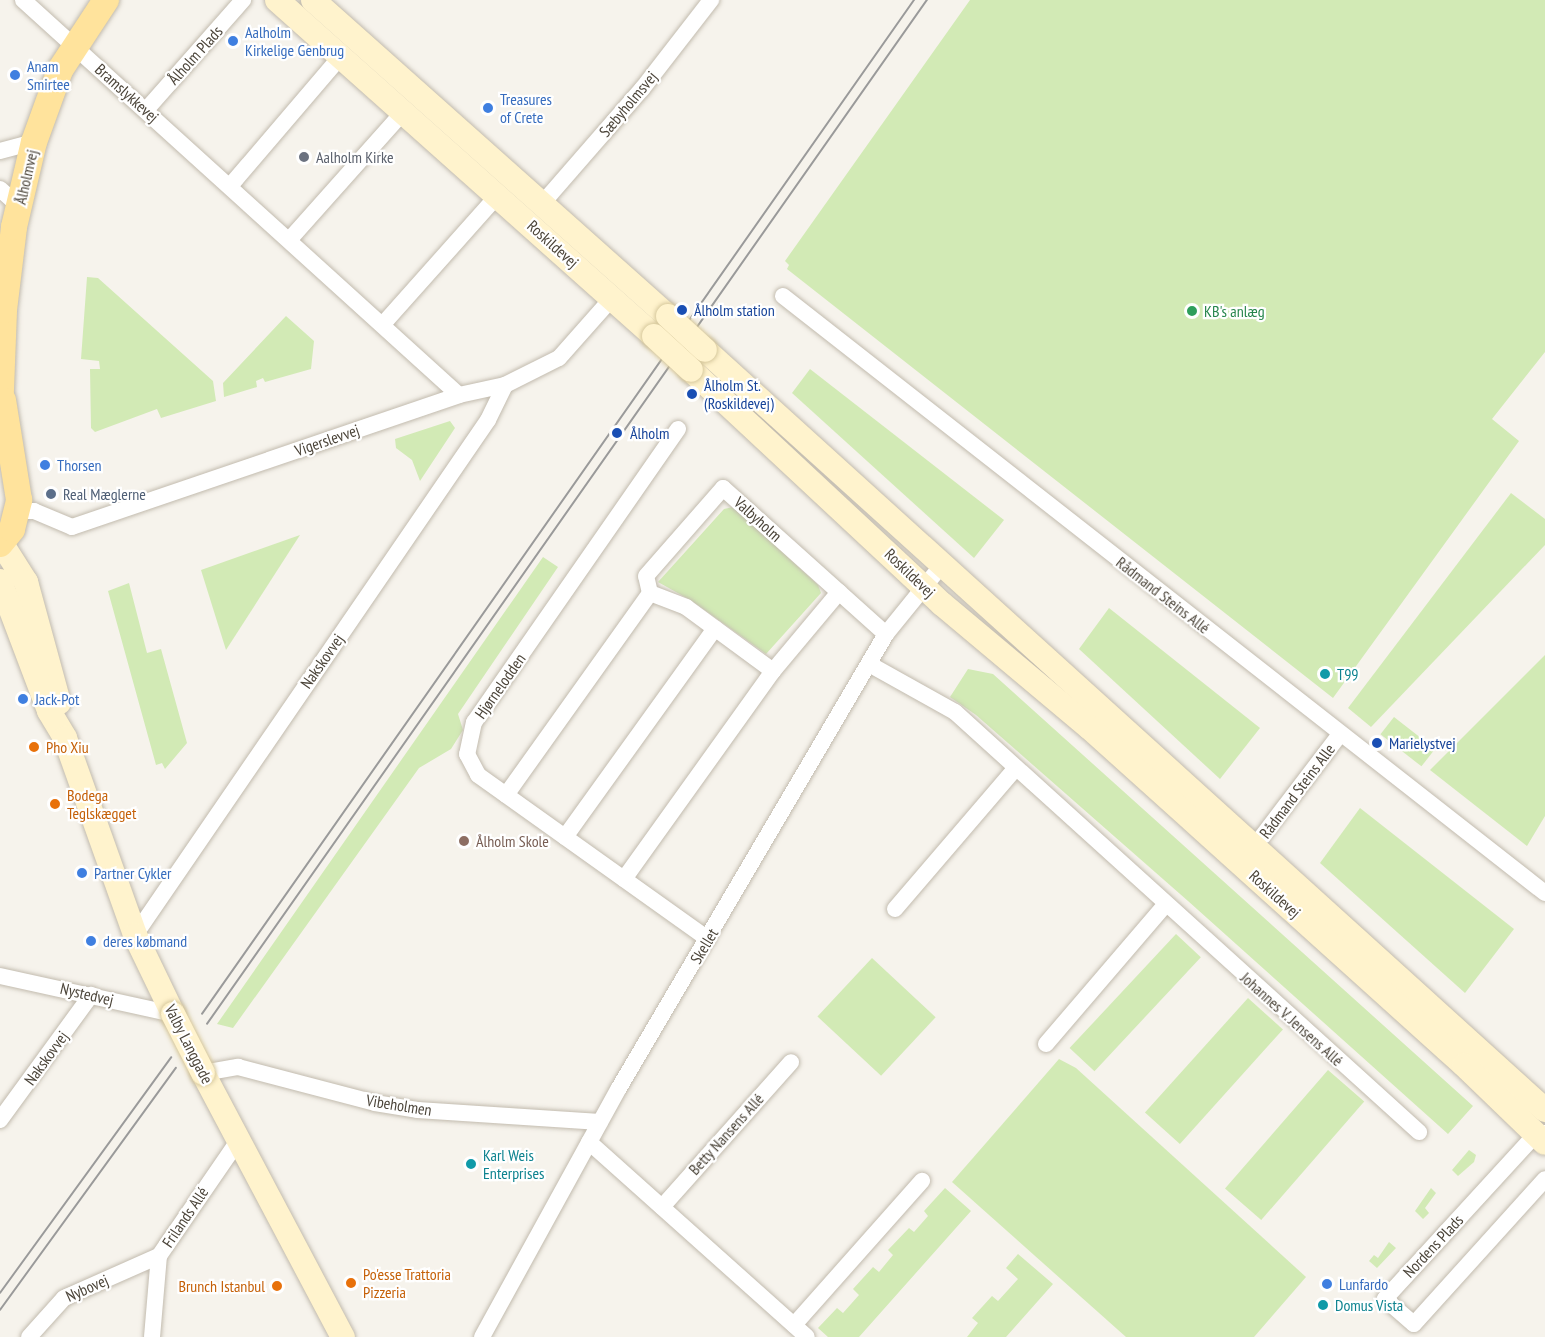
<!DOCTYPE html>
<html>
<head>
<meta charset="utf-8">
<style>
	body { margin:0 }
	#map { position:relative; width:1545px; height:1337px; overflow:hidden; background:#f6f3ec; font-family:"PT Sans Narrow",sans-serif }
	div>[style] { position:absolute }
	.green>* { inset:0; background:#d2eab5; transform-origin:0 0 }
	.roads { filter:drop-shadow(0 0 2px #c2bbae) drop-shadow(0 0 2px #c2bbae) }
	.street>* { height:16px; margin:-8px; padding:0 8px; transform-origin:8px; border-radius:8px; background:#fff }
	.secondary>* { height:24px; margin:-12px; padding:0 12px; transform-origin:12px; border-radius:12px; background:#fff3cd }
	.primary>* { height:26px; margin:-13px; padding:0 13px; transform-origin:13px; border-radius:13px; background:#ffe39c }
	.tram>* { height:1.5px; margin:-0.75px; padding:0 0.75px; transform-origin:0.75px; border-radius:0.75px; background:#9a9a9a }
	.bridges { filter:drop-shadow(0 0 2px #d6c79b) drop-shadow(0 0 2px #d6c79b) }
	.secondary-bridge>* { height:24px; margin:-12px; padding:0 12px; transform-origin:12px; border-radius:12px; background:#fff3cd }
	.dots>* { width:16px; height:16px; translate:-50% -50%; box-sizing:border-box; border:3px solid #fff; border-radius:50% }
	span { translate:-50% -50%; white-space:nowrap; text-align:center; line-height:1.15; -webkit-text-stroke:4.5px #fff; paint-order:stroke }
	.shop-label { font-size:16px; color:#366cbe }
	.left { translate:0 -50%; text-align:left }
	.street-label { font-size:16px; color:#4b4439 }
	.worship-label { font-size:16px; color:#5b616d }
	.transit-label { font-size:16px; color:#164399 }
	.leisure-label { font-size:16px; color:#27864d }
	.service-label { font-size:16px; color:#4e5e75 }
	.culture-label { font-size:16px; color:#0d838f }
	.food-label { font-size:16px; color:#c56008 }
	.right { translate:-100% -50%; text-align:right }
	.education-label { font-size:16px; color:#785e54 }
</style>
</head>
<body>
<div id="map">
	<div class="green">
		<div style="clip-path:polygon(970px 0,1545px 0,1545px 352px,1492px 419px,1519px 441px,1333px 698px,787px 269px,789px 265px,785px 261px)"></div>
		<div style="clip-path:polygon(87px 277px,98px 278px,213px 381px,216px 401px,161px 418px,157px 409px,95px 432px,91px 428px,90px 369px,100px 369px,99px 361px,81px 359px)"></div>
		<div style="clip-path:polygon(286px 316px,314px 341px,311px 369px,265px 382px,263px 378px,256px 381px,257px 387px,224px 397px,223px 383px)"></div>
		<div style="clip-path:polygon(810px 369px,1004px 520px,974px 558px,792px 393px)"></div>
		<div style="clip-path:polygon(450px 421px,455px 428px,420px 481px,412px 460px,396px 448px,395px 439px)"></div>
		<div style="clip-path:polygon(1511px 493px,1545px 519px,1545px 545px,1371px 727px,1348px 708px)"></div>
		<div style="clip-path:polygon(733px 507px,818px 585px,821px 593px,766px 654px,692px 601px,658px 582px,724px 509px)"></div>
		<div style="clip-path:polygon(300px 535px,226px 650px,201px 570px)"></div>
		<div style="clip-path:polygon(543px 557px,558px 567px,458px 714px,463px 730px,451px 749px,419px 768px,233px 1028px,217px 1024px)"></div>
		<div style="clip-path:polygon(129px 583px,147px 653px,161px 649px,187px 743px,165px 769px,162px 763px,156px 765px,108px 591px)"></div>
		<div style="clip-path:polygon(1109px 608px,1260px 728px,1220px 779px,1079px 649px)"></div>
		<div style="clip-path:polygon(1545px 655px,1545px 816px,1527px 846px,1430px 770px)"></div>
		<div style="clip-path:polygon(968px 669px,993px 674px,1473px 1106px,1448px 1134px,1188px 901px,976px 715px,950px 697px)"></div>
		<div style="left:1394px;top:717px;width:52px;height:22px;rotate:38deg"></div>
		<div style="clip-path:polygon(1360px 808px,1514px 929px,1465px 993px,1320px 863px)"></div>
		<div style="left:1176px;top:934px;width:34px;height:156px;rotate:43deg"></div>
		<div style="left:872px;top:958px;width:87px;height:80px;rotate:43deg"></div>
		<div style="left:1248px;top:998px;width:47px;height:154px;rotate:42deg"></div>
		<div style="clip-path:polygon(1059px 1059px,1076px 1068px,1306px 1277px,1254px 1337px,1126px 1337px,952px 1182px)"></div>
		<div style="left:1328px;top:1070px;width:48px;height:157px;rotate:41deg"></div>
		<div style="clip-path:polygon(1469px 1150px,1476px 1155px,1474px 1162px,1458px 1176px,1452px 1170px)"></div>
		<div style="clip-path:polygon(945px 1188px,971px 1211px,859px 1337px,828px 1337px,818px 1328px,837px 1308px,843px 1313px,859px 1295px,853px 1289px,873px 1267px,879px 1272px,893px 1255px,888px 1250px,909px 1228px,914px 1232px,928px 1216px,924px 1211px)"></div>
		<div style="clip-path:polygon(1431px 1188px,1436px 1193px,1425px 1208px,1429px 1213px,1423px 1219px,1415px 1211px)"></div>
		<div style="clip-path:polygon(1389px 1242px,1396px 1248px,1377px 1268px,1369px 1261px,1374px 1255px,1378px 1258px)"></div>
		<div style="clip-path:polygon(1018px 1254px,1053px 1284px,1006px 1337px,967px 1337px,978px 1323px,972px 1318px,992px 1296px,998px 1301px,1018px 1279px,1006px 1268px)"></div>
	</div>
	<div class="roads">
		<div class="street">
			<div style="left:23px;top:0;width:588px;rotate:42.18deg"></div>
			<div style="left:146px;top:110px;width:147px;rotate:-48.6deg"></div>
			<div style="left:0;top:151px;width:35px;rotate:-15deg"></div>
			<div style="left:230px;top:186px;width:172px;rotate:-49.5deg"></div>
			<div style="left:0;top:189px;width:25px;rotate:42deg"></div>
			<div style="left:541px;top:205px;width:154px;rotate:-49deg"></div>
			<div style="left:642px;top:89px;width:113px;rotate:-52.2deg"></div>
			<div style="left:290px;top:239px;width:173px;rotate:-48.3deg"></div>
			<div style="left:783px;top:296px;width:968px;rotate:38.08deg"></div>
			<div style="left:384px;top:323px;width:173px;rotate:-48.3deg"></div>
			<div style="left:678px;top:429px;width:357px;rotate:124.8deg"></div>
			<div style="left:474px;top:722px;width:33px;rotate:102deg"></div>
			<div style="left:467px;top:754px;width:24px;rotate:62deg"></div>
			<div style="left:478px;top:775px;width:282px;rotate:35.5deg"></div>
			<div style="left:19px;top:511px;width:15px"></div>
			<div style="left:34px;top:511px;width:41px;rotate:22.8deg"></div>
			<div style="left:72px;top:527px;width:409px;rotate:-18.8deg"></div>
			<div style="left:459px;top:395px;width:47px;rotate:-12.3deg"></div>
			<div style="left:505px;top:385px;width:60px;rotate:-26.6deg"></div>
			<div style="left:559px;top:358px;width:80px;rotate:-48.5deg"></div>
			<div style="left:650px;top:593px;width:39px;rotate:21deg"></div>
			<div style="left:686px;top:607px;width:108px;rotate:36.3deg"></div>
			<div style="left:869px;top:664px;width:98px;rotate:29.2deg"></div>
			<div style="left:955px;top:712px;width:626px;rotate:42.15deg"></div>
			<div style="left:506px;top:795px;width:248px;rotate:-54.5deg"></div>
			<div style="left:650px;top:593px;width:17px;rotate:-103deg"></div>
			<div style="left:646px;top:576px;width:117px;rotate:-48.8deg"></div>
			<div style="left:723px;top:488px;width:219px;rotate:41.9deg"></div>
			<div style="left:565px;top:837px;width:257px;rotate:-54.3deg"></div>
			<div style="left:1254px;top:847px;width:142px;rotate:-52.7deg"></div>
			<div style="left:624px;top:879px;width:256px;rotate:-54.4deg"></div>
			<div style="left:773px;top:671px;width:103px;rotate:-50.1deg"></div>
			<div style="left:895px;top:909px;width:186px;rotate:-49.4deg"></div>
			<div style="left:135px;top:935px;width:624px;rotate:-55.57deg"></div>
			<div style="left:488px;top:420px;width:39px;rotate:-64deg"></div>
			<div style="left:0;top:976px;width:177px;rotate:12.4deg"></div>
			<div style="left:1046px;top:1044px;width:184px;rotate:-49.4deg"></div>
			<div style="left:203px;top:1073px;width:36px;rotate:-10deg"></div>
			<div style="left:238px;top:1067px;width:142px;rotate:14.7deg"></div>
			<div style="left:375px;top:1103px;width:44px;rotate:9.2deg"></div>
			<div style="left:418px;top:1110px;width:182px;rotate:3.8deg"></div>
			<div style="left:0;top:1120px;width:155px;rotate:-53.9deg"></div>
			<div style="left:1545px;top:1133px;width:9px;rotate:174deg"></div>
			<div style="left:1536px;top:1134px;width:224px;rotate:132.5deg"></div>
			<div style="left:1385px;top:1299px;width:38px;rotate:41deg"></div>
			<div style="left:1414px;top:1324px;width:195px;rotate:-47.9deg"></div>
			<div style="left:589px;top:1142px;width:292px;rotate:41.8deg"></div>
			<div style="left:662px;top:1207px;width:194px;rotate:-48.3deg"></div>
			<div style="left:794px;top:1325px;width:193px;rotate:-48.4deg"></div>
			<div style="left:29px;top:1337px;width:52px;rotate:-48.1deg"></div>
			<div style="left:64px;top:1298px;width:104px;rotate:-23.9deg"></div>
			<div style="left:152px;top:1337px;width:81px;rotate:-85.1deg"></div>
			<div style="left:159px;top:1256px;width:140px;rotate:-55.5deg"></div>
			<div style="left:482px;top:1337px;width:284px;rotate:-61.2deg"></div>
			<div style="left:619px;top:1088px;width:527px;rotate:-59.54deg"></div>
			<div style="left:886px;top:634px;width:87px;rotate:-51deg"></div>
		</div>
		<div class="secondary">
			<div style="left:277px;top:0;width:505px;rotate:41.71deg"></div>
			<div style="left:313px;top:0;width:475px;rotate:41.7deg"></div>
			<div style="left:705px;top:350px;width:1133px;rotate:42.14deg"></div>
			<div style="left:691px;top:370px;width:343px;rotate:43deg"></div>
			<div style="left:942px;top:604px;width:193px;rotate:40deg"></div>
			<div style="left:1090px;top:728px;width:503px;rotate:42.02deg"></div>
			<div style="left:1464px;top:1065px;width:112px;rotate:43.9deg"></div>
			<div style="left:0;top:541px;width:49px;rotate:57.6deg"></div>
			<div style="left:26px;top:582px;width:125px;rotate:74.7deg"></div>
			<div style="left:0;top:581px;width:139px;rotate:69.3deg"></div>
			<div style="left:49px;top:711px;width:31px;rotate:59deg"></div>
			<div style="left:65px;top:738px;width:209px;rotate:70.4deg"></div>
			<div style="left:135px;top:935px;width:88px;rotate:64.3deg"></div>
			<div style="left:203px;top:1073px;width:299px;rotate:62.1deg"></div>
		</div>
		<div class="primary">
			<div style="left:0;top:415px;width:105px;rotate:-87.8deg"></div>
			<div style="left:4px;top:310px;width:84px;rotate:-83.1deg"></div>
			<div style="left:14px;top:227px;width:87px;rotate:-76.8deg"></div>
			<div style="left:34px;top:142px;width:77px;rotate:-70.1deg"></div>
			<div style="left:60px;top:70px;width:84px;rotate:-56.7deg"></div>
			<div style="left:0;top:544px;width:19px;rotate:-51deg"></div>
			<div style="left:12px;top:529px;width:30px;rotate:-76deg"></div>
			<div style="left:19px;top:500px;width:101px;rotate:-99.1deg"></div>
		</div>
	</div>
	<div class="tram">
		<div style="left:202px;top:1014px;width:1239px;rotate:-54.92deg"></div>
		<div style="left:207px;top:1024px;width:1252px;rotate:-54.89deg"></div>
		<div style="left:0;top:1293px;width:291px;rotate:-54deg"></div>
		<div style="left:0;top:1310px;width:299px;rotate:-54deg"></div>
	</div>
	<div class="bridges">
		<div class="secondary-bridge">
			<div style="left:668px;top:316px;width:50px;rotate:42.6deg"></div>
			<div style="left:654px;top:336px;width:50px;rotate:42.6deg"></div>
			<div style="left:173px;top:1014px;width:66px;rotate:63deg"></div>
		</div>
	</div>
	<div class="dots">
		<div style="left:233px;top:41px;background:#3f7fe0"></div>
		<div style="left:15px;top:75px;background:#3f7fe0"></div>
		<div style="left:488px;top:108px;background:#3f7fe0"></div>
		<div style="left:304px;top:157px;background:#6b7280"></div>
		<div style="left:682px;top:310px;background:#1a4fb4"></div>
		<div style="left:1192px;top:311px;background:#2e9e5b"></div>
		<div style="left:692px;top:394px;background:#1a4fb4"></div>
		<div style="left:617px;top:433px;background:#1a4fb4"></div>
		<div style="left:45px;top:465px;background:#3f7fe0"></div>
		<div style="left:51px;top:494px;background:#5c6f8a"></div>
		<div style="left:1325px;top:674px;background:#0f9aa8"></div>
		<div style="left:23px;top:699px;background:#3f7fe0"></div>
		<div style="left:1377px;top:743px;background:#1a4fb4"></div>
		<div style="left:34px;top:747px;background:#e8710a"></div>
		<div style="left:55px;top:804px;background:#e8710a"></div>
		<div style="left:464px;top:841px;background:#8d6e63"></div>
		<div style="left:82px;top:873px;background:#3f7fe0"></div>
		<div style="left:91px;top:941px;background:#3f7fe0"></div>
		<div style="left:471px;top:1164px;background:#0f9aa8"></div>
		<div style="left:351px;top:1283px;background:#e8710a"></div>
		<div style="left:1327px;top:1284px;background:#3f7fe0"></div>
		<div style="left:277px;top:1286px;background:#e8710a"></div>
		<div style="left:1323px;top:1305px;background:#0f9aa8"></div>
	</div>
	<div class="shop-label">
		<span class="left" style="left:245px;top:41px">Aalholm<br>Kirkelige Genbrug</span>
		<span class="left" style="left:27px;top:75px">Anam<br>Smirtee</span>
		<span class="left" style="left:500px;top:108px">Treasures<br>of Crete</span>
		<span class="left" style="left:57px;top:465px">Thorsen</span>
		<span class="left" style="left:35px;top:699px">Jack-Pot</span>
		<span class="left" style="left:94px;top:873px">Partner Cykler</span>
		<span class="left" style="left:103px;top:941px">deres købmand</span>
		<span class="left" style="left:1339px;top:1284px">Lunfardo</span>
	</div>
	<div class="street-label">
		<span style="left:195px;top:55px;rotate:-48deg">Ålholm Plads</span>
		<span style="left:127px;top:93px;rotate:42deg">Bramslykkevej</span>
		<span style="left:628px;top:104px;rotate:-50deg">Sæbyholmsvej</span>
		<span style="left:26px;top:177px;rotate:-77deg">Ålholmvej</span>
		<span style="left:553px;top:244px;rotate:42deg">Roskildevej</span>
		<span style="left:327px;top:440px;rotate:-19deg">Vigerslevvej</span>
		<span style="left:758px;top:519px;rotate:42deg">Valbyholm</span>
		<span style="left:910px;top:573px;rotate:44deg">Roskildevej</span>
		<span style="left:1163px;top:595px;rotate:38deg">Rådmand Steins Allé</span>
		<span style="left:322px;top:661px;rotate:-55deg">Nakskovvej</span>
		<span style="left:500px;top:686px;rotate:-55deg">Hjørnelodden</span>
		<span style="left:1297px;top:791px;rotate:-53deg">Rådmand Steins Alle</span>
		<span style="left:1275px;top:894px;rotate:42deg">Roskildevej</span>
		<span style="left:704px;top:946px;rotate:-59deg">Skellet</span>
		<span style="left:87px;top:994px;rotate:13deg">Nystedvej</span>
		<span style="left:1292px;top:1019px;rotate:42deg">Johannes V. Jensens Allé</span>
		<span style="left:189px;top:1044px;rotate:63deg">Valby Langgade</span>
		<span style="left:46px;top:1058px;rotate:-54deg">Nakskovvej</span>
		<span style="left:399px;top:1105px;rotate:9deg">Vibeholmen</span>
		<span style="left:726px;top:1134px;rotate:-48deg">Betty Nansens Allé</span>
		<span style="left:185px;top:1217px;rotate:-56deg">Frilands Allé</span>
		<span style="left:1433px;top:1246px;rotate:-47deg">Nordens Plads</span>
		<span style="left:87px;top:1288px;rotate:-24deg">Nybovej</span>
	</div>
	<div class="worship-label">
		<span class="left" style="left:316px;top:157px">Aalholm Kirke</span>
	</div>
	<div class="transit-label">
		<span class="left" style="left:694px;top:310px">Ålholm station</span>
		<span class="left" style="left:704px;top:394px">Ålholm St.<br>(Roskildevej)</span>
		<span class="left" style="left:630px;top:433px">Ålholm</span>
		<span class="left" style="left:1389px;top:743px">Marielystvej</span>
	</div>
	<div class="leisure-label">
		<span class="left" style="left:1204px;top:311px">KB's anlæg</span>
	</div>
	<div class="service-label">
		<span class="left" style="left:63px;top:494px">Real Mæglerne</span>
	</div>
	<div class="culture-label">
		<span class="left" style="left:1337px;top:674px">T99</span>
		<span class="left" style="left:483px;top:1164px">Karl Weis<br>Enterprises</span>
		<span class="left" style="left:1335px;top:1305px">Domus Vista</span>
	</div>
	<div class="food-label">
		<span class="left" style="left:46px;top:747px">Pho Xiu</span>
		<span class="left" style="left:67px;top:804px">Bodega<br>Teglskægget</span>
		<span class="left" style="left:363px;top:1283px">Po'esse Trattoria<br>Pizzeria</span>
		<span class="right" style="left:265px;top:1286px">Brunch Istanbul</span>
	</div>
	<div class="education-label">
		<span class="left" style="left:476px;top:841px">Ålholm Skole</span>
	</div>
</div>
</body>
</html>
